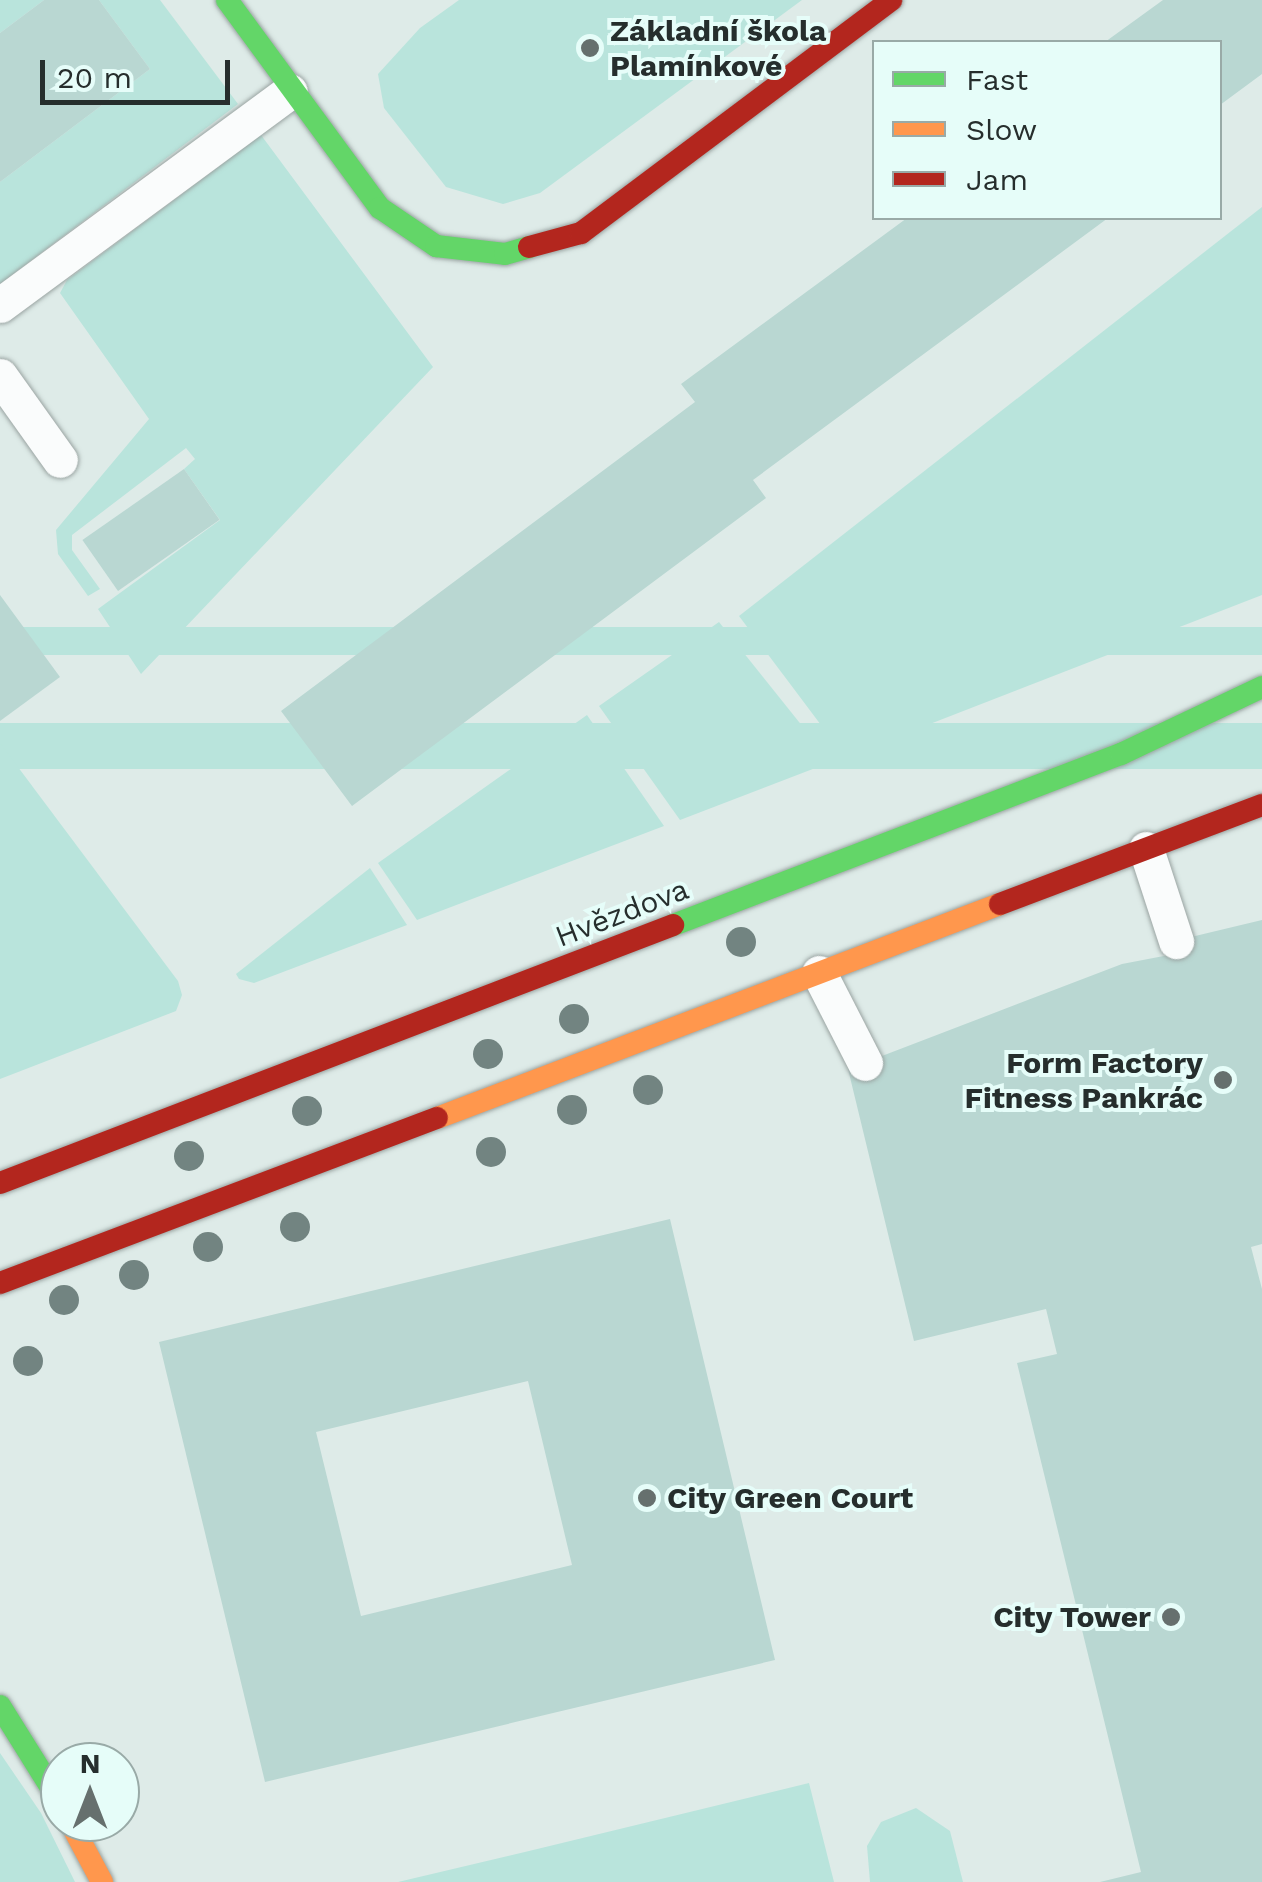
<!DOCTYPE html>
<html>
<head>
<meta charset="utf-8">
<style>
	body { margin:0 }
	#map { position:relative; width:1262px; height:1882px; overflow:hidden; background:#deebe8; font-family:"Work Sans",sans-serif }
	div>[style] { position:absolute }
	.green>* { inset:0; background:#b9e4dc; transform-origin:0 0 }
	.building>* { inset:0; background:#b9d7d2; transform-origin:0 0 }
	.roads { filter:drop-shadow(0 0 2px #9aa4a2) drop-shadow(0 0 2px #9aa4a2) }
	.lane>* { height:35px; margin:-17.5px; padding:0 17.5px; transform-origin:17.5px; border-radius:17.5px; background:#fafcfc }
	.fast>* { height:22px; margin:-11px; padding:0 11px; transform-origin:11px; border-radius:11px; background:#63d668 }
	.slow>* { height:22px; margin:-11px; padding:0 11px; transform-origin:11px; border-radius:11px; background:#ff974d }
	.jam>* { height:22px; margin:-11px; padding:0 11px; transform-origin:11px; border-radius:11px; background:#b3261e }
	.trees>* { width:30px; height:30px; margin:-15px; border-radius:50%; background:#728481 }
	.dots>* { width:28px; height:28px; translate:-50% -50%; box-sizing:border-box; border:5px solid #e6fdf9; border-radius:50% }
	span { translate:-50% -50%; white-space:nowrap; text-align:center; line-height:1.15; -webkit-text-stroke:8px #e6fdf9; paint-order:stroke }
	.poi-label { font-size:30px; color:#262e2d; font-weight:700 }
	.left { translate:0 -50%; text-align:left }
	.right { translate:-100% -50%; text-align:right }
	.street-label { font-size:30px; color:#262e2d }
	.legend { position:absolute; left:872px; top:40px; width:350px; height:180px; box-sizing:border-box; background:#e6fdf9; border:2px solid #99aaa7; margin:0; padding:12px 18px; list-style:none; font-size:30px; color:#262e2d }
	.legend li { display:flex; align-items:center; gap:20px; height:50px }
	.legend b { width:50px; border:2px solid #99aaa7 }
	.north { position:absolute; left:40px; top:1742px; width:100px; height:100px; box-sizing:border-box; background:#e6fdf9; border:2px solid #99aaa7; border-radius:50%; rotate:0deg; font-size:28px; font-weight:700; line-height:40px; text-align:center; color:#262e2d }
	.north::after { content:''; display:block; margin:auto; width:35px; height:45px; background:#66706e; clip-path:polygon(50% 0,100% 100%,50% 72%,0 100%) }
	.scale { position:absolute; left:40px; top:60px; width:190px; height:45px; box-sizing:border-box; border:5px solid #262e2d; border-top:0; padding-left:12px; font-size:30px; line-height:35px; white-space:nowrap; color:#262e2d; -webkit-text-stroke:8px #e6fdf9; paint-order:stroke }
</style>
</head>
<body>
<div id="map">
	<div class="green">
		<div style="clip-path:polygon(0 0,44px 0,0 33px)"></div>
		<div style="clip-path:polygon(99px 0,160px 0,238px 104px,0 284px,0 182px,150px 69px)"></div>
		<div style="clip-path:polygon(459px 0,802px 0,540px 193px,503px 204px,446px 187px,384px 108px,378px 74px,420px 28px)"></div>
		<div style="clip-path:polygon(261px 135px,433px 367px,141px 674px,98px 609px,220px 520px,184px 469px,195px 459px,186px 448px,72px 535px,72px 550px,100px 589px,88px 596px,58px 554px,56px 530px,149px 419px,60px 293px,67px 280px)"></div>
		<div style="clip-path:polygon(1262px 207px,1262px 595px,845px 757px,739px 616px)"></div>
		<div style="clip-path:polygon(719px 622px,831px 762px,680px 820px,599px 706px)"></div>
		<div style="left:1262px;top:627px;width:28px;height:1351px;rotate:90deg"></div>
		<div style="clip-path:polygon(587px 715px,664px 826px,417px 920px,378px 863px)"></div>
		<div style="left:1262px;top:723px;width:46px;height:1351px;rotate:90deg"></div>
		<div style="clip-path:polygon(0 743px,178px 981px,182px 995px,176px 1011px,0 1079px)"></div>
		<div style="clip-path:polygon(370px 868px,407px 925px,254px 983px,239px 979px,236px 974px)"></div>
		<div style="clip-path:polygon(0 1753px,41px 1813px,75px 1882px,0 1882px)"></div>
		<div style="clip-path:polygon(809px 1783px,834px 1882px,398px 1882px,529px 1851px)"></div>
		<div style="clip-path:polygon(916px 1808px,950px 1831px,963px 1882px,870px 1882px,867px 1846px,881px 1822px)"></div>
	</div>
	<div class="building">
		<div style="clip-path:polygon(44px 0,99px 0,150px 69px,0 182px,0 33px)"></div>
		<div style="clip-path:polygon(1163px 0,1262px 0,1262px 74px,1220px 105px,1220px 42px,1105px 42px)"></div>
		<div style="clip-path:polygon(907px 218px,1108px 218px,753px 480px,766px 498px,352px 806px,281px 711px,695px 402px,681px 384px)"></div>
		<div style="left:184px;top:469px;width:62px;height:124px;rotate:55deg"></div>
		<div style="clip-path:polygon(0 595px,60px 677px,0 721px)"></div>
		<div style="clip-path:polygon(1262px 920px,1262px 1244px,1251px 1247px,1262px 1289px,1262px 1882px,1100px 1882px,1141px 1872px,1017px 1363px,1057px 1354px,1046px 1309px,914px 1341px,848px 1069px,1122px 964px,1169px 955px,1166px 943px)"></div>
		<div style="clip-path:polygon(evenodd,670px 1219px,775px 1660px,265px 1782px,159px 1342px,670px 1219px,528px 1381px,572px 1565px,361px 1616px,316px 1432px,528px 1381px)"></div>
	</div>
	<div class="roads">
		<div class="lane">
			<div style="left:0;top:305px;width:360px;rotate:-36.4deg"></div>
			<div style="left:0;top:376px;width:103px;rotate:54.5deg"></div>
			<div style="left:1146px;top:849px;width:97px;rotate:71.9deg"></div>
			<div style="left:819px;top:973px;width:101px;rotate:62.9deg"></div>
		</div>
		<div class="fast">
			<div style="left:227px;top:0;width:258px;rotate:53.7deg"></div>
			<div style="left:380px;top:208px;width:68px;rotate:34.2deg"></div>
			<div style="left:436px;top:246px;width:69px;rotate:6.6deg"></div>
			<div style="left:505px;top:254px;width:25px;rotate:-16deg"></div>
			<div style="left:673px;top:925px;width:480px;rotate:-20.9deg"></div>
			<div style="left:1121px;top:754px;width:156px;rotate:-25.4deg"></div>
			<div style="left:0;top:1706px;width:113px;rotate:58deg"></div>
		</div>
		<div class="slow">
			<div style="left:437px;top:1118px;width:602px;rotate:-20.81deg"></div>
			<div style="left:70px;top:1822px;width:68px;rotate:61.9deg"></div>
		</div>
		<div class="jam">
			<div style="left:529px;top:247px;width:54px;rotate:-15.1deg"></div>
			<div style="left:581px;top:233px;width:388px;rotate:-36.9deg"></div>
			<div style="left:1000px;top:904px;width:280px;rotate:-20.7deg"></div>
			<div style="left:0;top:1183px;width:721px;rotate:-20.97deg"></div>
			<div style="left:0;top:1283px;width:467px;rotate:-20.7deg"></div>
		</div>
	</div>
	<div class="trees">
		<div style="left:741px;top:942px"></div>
		<div style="left:574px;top:1019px"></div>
		<div style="left:488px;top:1054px"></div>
		<div style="left:648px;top:1090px"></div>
		<div style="left:572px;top:1110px"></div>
		<div style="left:307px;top:1111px"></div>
		<div style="left:491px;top:1152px"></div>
		<div style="left:189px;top:1156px"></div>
		<div style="left:295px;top:1227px"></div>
		<div style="left:208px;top:1247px"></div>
		<div style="left:134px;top:1275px"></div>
		<div style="left:64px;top:1300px"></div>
		<div style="left:28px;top:1361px"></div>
	</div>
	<div class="dots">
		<div style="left:590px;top:48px;background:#66706e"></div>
		<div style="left:1223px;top:1080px;background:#66706e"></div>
		<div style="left:647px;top:1498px;background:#66706e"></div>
		<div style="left:1171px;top:1617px;background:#66706e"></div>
	</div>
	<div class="poi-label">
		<span class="left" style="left:610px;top:48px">Základní škola<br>Plamínkové</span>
		<span class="right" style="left:1203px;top:1080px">Form Factory<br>Fitness Pankrác</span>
		<span class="left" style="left:667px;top:1498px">City Green Court</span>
		<span class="right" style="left:1151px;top:1617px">City Tower</span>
	</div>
	<div class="street-label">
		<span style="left:622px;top:913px;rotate:-21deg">Hvězdova</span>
	</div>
	<ul class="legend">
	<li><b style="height:12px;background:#63d668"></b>Fast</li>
	<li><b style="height:12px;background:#ff974d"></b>Slow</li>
	<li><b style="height:12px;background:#b3261e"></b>Jam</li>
	</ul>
	<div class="north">N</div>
	<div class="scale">20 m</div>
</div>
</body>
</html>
